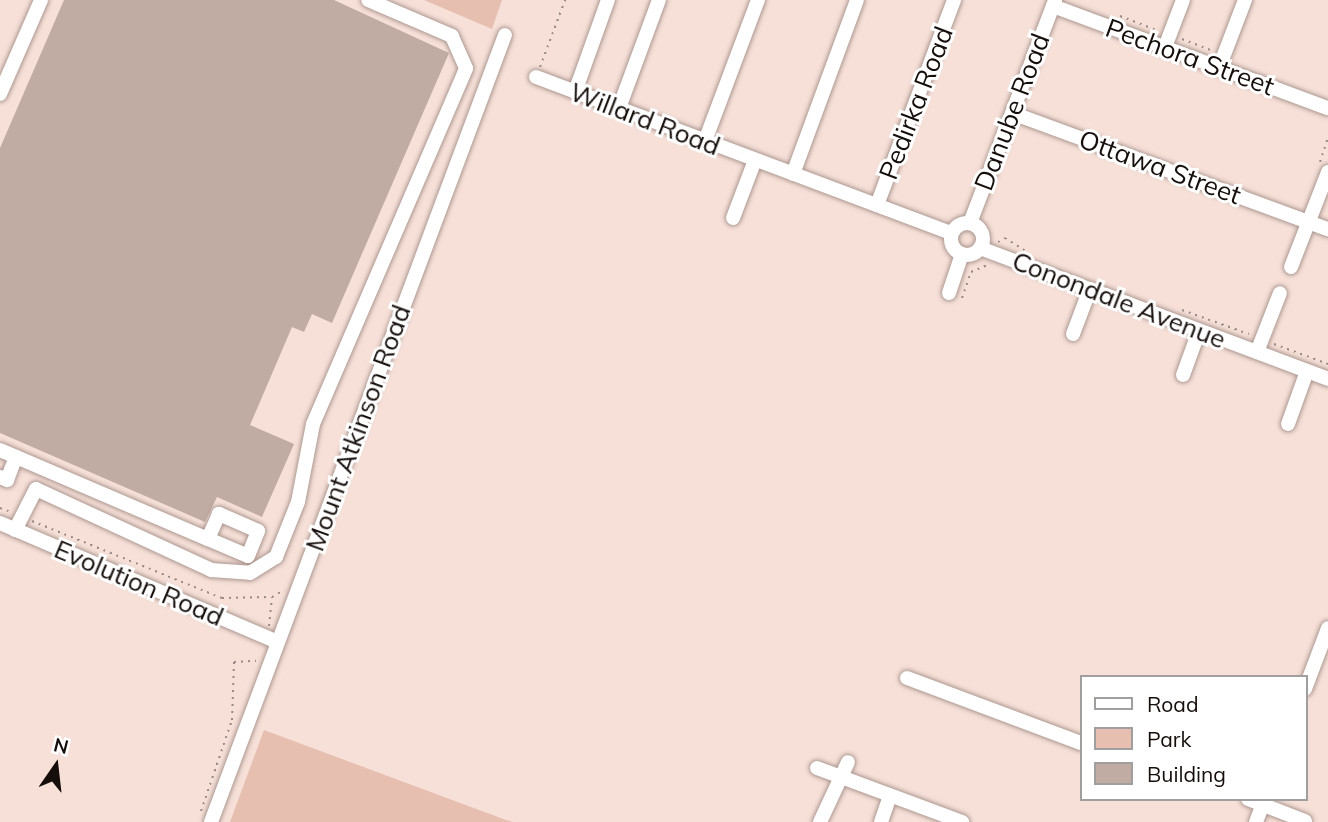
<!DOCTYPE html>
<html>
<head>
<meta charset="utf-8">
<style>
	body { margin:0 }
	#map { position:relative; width:1328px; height:822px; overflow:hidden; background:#f6e0d8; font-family:Mulish,sans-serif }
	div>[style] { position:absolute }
	.green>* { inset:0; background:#e6bfb1 }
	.building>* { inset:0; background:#c1aca4 }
	.path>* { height:2px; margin-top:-1px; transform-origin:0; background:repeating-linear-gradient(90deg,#998a84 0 2px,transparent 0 7px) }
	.roads { filter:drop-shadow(0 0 2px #ad9891) drop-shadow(0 0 2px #ad9891) }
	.minor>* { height:14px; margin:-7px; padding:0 7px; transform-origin:7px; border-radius:7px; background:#fff }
	.minor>.ring { margin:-7px; padding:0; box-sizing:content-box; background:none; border:14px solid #fff; border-radius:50% }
	span { translate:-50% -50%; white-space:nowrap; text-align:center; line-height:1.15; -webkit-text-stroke:6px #fff; paint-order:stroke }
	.street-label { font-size:26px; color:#150e0b }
	.legend { position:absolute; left:1080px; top:675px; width:228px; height:126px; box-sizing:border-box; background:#fff; border:2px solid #a19f9d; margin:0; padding:9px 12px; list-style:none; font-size:21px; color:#150e0b }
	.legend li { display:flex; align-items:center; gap:14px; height:35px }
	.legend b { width:35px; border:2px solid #a19f9d }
	.north { position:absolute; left:21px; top:731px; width:70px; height:70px; -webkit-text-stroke:5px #fff; paint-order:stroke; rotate:14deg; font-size:19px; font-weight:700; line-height:28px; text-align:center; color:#150e0b }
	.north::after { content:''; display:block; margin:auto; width:24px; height:32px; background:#150e0b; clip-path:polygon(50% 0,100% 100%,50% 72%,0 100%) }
</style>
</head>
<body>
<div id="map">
	<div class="green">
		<div style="clip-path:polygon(424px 0,502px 0,492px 29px)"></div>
		<div style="clip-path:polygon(264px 730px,506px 820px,513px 822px,230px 822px)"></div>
	</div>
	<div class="building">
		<div style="clip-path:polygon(64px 0,334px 0,449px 53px,332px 323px,312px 314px,304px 332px,292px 327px,250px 425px,294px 444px,262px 517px,217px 497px,205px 522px,0 433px,0 148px)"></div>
	</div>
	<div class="path">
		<div style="left:1120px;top:16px;width:40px;rotate:21deg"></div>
		<div style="left:1182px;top:39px;width:33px;rotate:21deg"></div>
		<div style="left:540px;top:67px;width:72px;rotate:-69.5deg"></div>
		<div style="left:1320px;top:162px;width:25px;rotate:-72deg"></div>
		<div style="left:998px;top:242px;width:8px;rotate:-30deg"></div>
		<div style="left:1005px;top:238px;width:25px;rotate:32deg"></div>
		<div style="left:962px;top:298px;width:28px;rotate:-71deg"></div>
		<div style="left:971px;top:272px;width:21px;rotate:-23deg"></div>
		<div style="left:1182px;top:310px;width:71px;rotate:19.7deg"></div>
		<div style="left:1274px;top:344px;width:58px;rotate:20.3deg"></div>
		<div style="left:0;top:508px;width:12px;rotate:20deg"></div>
		<div style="left:32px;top:521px;width:205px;rotate:22.1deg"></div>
		<div style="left:222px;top:598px;width:49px;rotate:-1.2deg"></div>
		<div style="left:269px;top:626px;width:29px;rotate:-84deg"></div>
		<div style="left:272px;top:597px;width:14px;rotate:-30deg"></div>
		<div style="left:201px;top:811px;width:96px;rotate:-71.2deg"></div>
		<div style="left:232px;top:720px;width:58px;rotate:-88deg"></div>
		<div style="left:234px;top:662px;width:22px;rotate:-3deg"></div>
	</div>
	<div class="roads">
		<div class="minor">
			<div style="left:1053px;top:6px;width:293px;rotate:20.4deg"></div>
			<div style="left:1165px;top:47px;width:50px;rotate:-69deg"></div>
			<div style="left:1219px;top:68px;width:73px;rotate:-69.1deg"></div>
			<div style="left:536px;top:77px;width:444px;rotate:20.6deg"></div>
			<div style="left:575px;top:92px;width:98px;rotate:-70.3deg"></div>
			<div style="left:0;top:94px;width:103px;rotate:-66.4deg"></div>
			<div style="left:619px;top:108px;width:115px;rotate:-69.7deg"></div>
			<div style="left:1012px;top:113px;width:337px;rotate:20.2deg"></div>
			<div style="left:705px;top:141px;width:151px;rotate:-69.4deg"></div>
			<div style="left:793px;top:174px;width:185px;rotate:-69.8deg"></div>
			<div style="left:877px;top:205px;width:219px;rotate:-69.4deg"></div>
			<div style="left:733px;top:218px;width:62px;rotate:-69.2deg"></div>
			<div style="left:970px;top:223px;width:239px;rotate:-69.1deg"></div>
			<div class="ring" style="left:951px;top:223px;width:18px;height:18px"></div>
			<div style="left:980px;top:248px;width:372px;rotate:20.6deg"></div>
			<div style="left:1291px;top:267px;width:102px;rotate:-68.7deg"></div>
			<div style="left:949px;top:293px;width:41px;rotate:-71.6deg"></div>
			<div style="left:1073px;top:334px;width:48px;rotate:-69.3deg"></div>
			<div style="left:1257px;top:352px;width:63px;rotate:-68.7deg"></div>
			<div style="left:1183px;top:375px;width:47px;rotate:-70deg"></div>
			<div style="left:1288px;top:424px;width:56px;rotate:-70.3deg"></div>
			<div style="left:0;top:450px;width:226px;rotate:23.2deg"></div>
			<div style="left:208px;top:539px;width:43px;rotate:23deg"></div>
			<div style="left:248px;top:556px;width:27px;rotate:-68deg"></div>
			<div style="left:258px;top:531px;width:43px;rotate:-156.4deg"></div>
			<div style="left:219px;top:514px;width:27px;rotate:114deg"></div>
			<div style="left:0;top:477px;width:8px;rotate:23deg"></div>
			<div style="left:7px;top:480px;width:25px;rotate:-69deg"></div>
			<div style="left:0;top:523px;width:302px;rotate:23.2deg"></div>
			<div style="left:15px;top:530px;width:46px;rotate:-62.9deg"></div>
			<div style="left:36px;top:489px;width:193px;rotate:24.8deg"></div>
			<div style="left:211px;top:570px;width:39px;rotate:4deg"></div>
			<div style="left:250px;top:573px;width:31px;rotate:-32deg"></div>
			<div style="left:276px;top:557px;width:59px;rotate:-68.2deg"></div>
			<div style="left:298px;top:502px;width:79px;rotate:-79.1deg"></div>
			<div style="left:313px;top:424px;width:387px;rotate:-66.7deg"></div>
			<div style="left:466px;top:68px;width:35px;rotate:-114deg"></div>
			<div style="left:452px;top:36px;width:91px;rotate:-156.8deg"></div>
			<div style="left:907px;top:678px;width:186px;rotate:20.5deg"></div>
			<div style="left:1305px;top:689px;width:65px;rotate:-69.3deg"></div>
			<div style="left:817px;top:768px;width:155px;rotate:20.4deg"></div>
			<div style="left:1248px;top:799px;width:61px;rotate:21.1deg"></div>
			<div style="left:211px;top:822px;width:840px;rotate:-69.52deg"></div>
			<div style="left:820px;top:822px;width:66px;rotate:-65deg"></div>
			<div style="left:881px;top:822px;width:28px;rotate:-71deg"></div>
			<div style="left:1256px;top:822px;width:25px;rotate:-69deg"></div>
		</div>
	</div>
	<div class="street-label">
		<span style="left:1190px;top:57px;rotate:20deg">Pechora Street</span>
		<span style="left:916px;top:103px;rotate:-69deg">Pedirka Road</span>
		<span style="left:1012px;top:112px;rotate:-69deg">Danube Road</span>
		<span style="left:645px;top:119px;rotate:21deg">Willard Road</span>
		<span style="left:1160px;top:167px;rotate:20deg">Ottawa Street</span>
		<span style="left:1119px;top:300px;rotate:21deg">Conondale Avenue</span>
		<span style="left:358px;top:428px;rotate:-70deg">Mount Atkinson Road</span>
		<span style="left:139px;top:583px;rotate:23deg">Evolution Road</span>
	</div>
	<ul class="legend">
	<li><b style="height:9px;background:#fff"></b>Road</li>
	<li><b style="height:19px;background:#e6bfb1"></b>Park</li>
	<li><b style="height:19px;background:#c1aca4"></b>Building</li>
	</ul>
	<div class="north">N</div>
</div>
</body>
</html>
